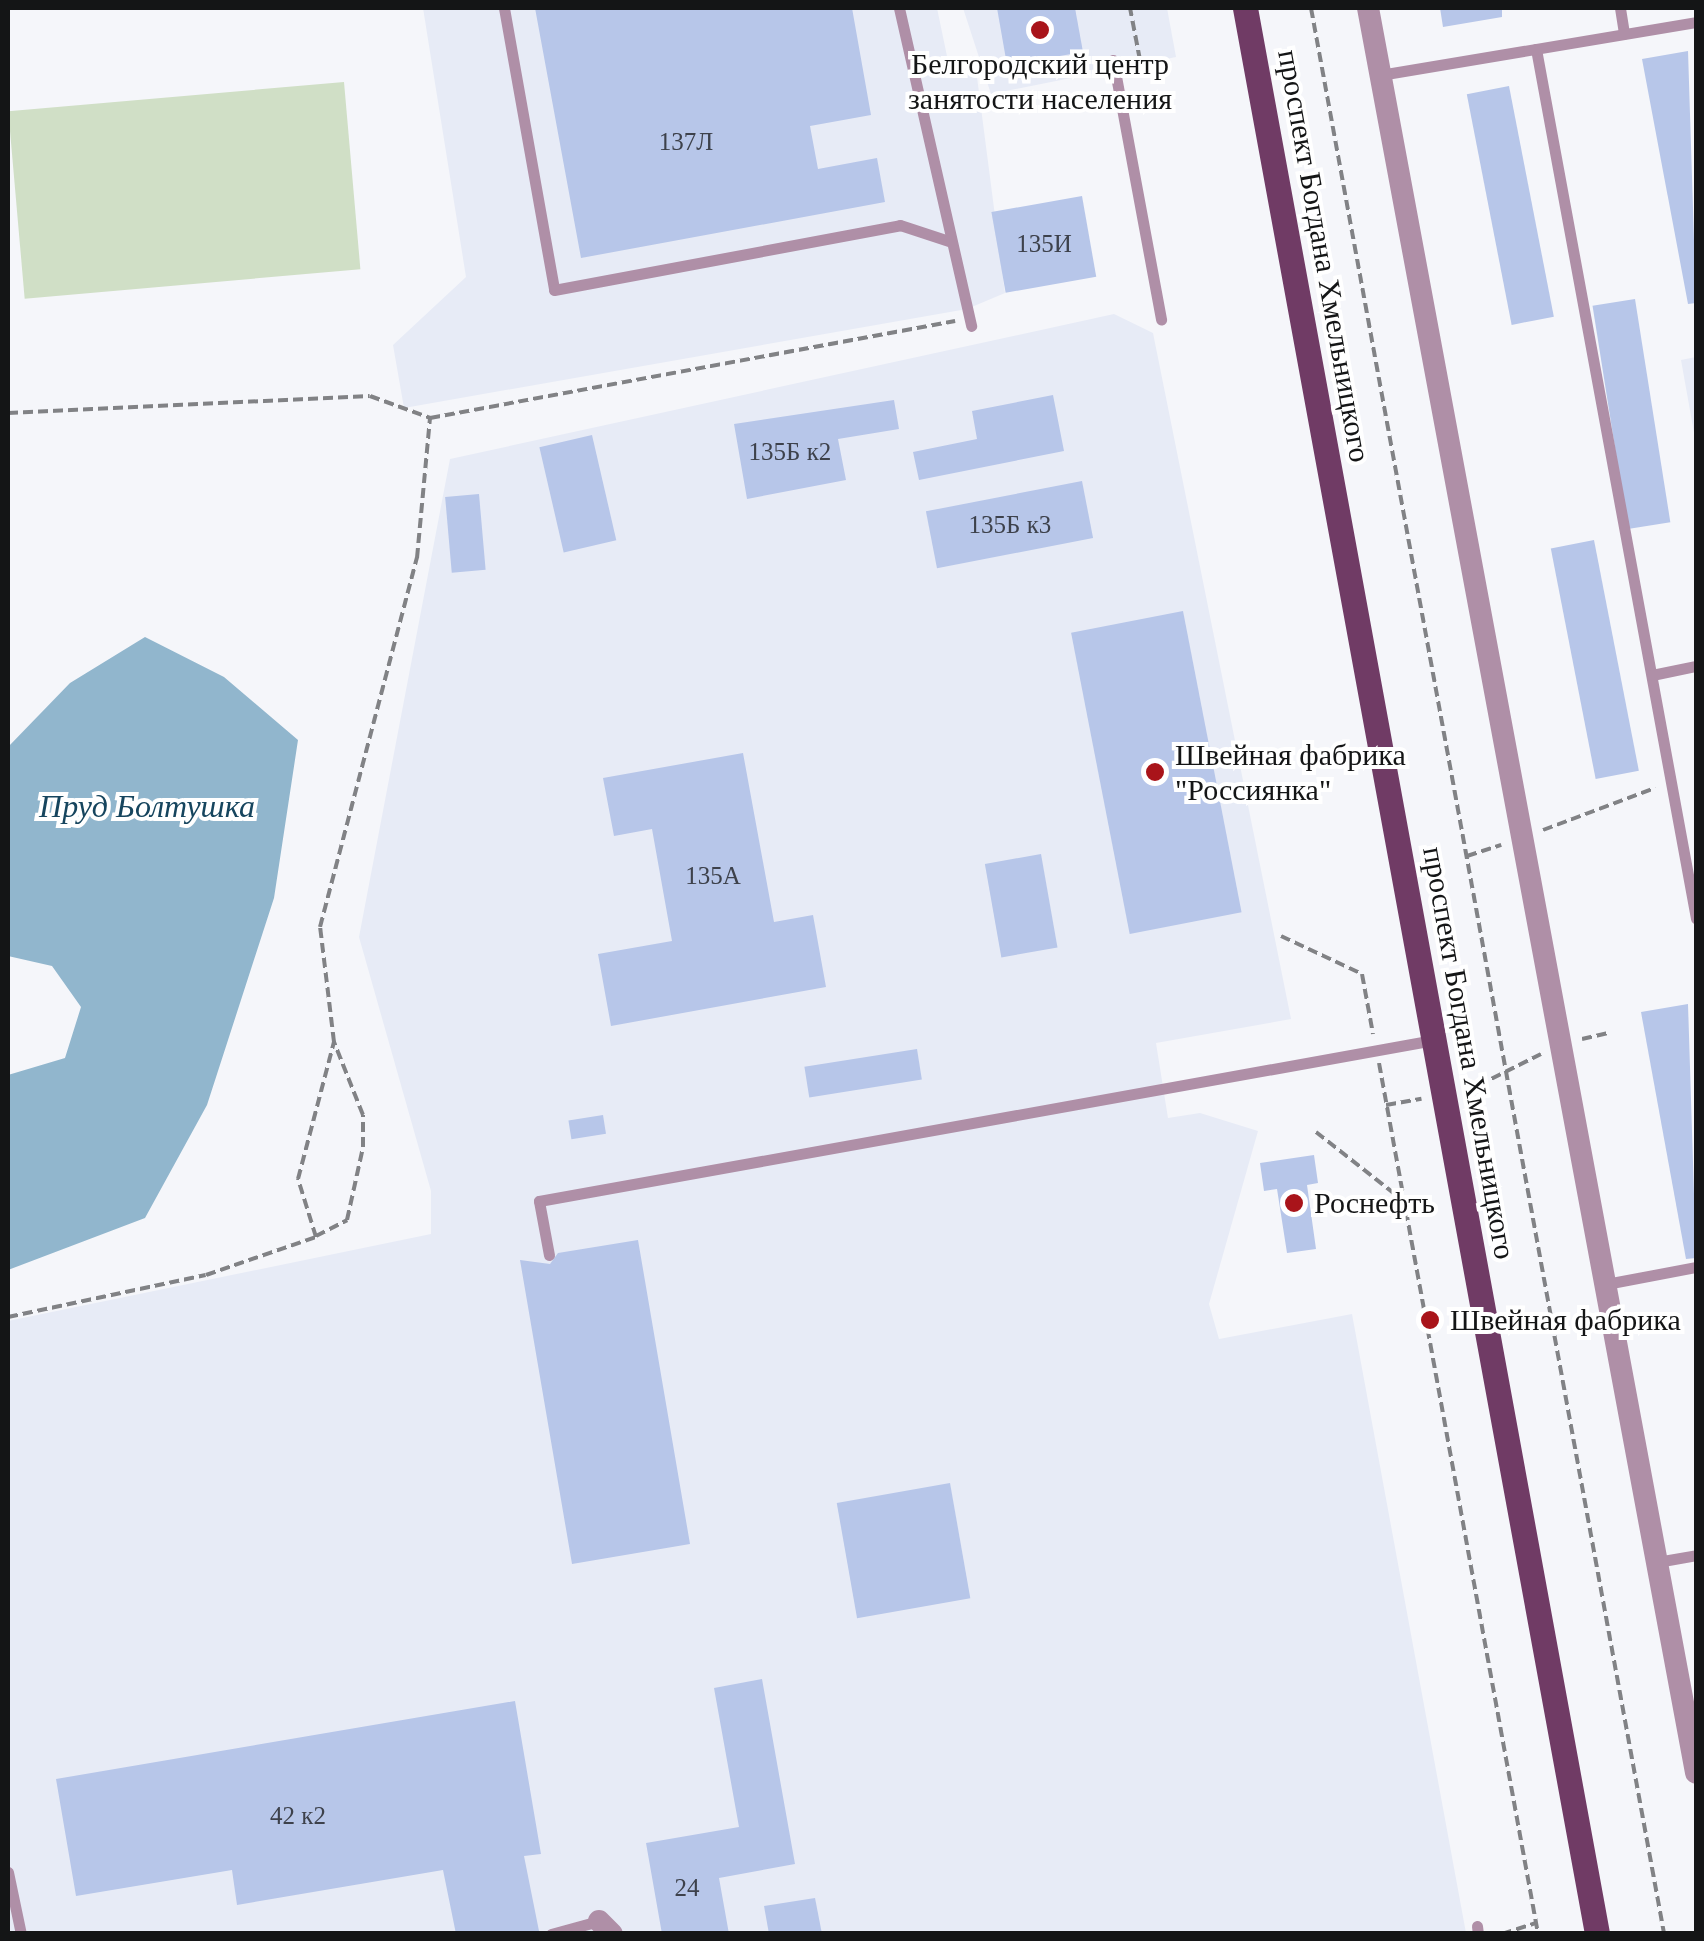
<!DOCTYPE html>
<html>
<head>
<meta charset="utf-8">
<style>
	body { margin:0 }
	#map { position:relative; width:1704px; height:1941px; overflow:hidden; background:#f5f6fa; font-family:"Times New Roman",serif }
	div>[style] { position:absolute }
	.built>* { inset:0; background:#e7ebf6 }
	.green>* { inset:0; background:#d0dfc6; transform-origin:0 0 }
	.water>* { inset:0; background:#91b6cd }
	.building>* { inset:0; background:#b7c6e9; transform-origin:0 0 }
	.path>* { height:4px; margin-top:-2px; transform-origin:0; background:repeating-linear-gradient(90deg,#818285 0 10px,transparent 0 15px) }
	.lane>* { height:11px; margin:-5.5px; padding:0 5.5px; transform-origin:5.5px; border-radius:5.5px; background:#af8fa7 }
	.street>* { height:22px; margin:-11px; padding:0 11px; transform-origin:11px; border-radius:11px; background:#af8fa7 }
	.primary>* { height:25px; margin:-12.5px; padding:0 12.5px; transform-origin:12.5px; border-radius:12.5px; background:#703b65 }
	.dots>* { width:28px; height:28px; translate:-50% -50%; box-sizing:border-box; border:5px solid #fff; border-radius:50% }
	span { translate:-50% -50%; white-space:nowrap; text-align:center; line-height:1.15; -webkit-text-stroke:8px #fff; paint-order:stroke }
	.number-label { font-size:25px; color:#3d414b }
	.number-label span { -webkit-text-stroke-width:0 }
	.poi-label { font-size:30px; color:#141516 }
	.left { translate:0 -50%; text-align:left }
	.street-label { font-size:30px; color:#141516 }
	.water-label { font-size:32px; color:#16455e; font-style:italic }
	.frame { position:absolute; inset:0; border:10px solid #141516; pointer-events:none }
</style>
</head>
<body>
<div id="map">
	<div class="built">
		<div style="clip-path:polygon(423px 8px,937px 8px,948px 61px,977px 77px,1005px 293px,967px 309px,404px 408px,393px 345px,466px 277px)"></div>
		<div style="clip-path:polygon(963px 8px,1167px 8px,1176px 57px,991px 94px)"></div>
		<div style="clip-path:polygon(1114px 314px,1153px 333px,1291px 1019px,1156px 1043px,1168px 1118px,1200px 1113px,1258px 1131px,1209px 1304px,1219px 1339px,1352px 1314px,1466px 1933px,8px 1934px,8px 1321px,431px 1234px,431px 1191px,359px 937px,450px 459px)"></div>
		<div style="clip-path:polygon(1696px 357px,1696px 444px,1681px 360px)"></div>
	</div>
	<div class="green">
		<div style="left:344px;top:82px;width:188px;height:337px;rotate:85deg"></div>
	</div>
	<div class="water">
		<div style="clip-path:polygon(145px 637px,224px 677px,298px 740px,274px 898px,207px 1105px,145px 1218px,8px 1270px,8px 1075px,65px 1058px,81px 1007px,52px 966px,8px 956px,8px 747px,70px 683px)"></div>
	</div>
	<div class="building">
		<div style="clip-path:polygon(535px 8px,852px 8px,871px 115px,810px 126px,818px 169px,877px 158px,885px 202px,581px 258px)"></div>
		<div style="clip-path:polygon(997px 8px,1075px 8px,1083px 52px,1007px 65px)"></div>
		<div style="clip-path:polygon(1440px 8px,1502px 8px,1502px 17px,1443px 27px)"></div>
		<div style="clip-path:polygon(1688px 51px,1696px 303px,1688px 304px,1642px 59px)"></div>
		<div style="left:1509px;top:86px;width:235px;height:43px;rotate:79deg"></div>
		<div style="left:1082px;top:196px;width:82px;height:92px;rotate:80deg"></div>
		<div style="left:1635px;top:299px;width:226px;height:43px;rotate:81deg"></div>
		<div style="clip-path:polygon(1053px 395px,1064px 451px,919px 480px,913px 452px,977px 439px,972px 411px)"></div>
		<div style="clip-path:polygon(894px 400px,899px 429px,838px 439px,846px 480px,747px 499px,734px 424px)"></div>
		<div style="left:592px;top:435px;width:108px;height:54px;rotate:77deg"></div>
		<div style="left:1082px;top:481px;width:58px;height:159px;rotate:79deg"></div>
		<div style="left:479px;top:494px;width:76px;height:34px;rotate:85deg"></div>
		<div style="left:1594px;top:540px;width:235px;height:44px;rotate:79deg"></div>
		<div style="left:1183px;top:611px;width:307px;height:114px;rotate:79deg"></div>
		<div style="clip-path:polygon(743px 753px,774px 922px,813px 915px,826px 987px,611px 1026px,598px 954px,672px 941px,652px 829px,614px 836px,603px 778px)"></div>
		<div style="left:1041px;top:854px;width:95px;height:57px;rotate:80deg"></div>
		<div style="clip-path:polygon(1688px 1004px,1696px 1258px,1686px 1259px,1641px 1012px)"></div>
		<div style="left:917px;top:1049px;width:31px;height:114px;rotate:81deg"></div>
		<div style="left:603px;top:1115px;width:19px;height:35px;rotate:81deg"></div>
		<div style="clip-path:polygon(1314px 1155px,1318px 1183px,1307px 1185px,1316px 1249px,1287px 1253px,1277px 1189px,1264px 1191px,1260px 1163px)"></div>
		<div style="clip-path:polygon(638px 1240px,690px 1544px,572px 1564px,520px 1260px,550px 1264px,558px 1253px)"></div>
		<div style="left:950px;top:1483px;width:117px;height:115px;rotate:80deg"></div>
		<div style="clip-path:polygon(762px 1679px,795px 1864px,719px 1878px,729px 1934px,662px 1934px,646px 1843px,739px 1827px,714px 1688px)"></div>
		<div style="clip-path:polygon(515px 1701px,541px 1854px,524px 1856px,539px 1931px,456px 1934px,443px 1870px,237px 1905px,232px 1870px,76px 1896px,56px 1779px)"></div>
		<div style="clip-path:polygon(815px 1898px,822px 1934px,769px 1934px,764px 1906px)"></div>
	</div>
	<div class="path">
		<div style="left:1181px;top:8px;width:2px;rotate:90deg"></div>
		<div style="left:1311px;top:8px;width:1958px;rotate:79.61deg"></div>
		<div style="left:1129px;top:63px;width:11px;rotate:-15deg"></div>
		<div style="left:1140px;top:60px;width:53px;rotate:-100.9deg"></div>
		<div style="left:8px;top:413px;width:362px;rotate:-2.7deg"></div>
		<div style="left:370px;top:396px;width:64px;rotate:20.1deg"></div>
		<div style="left:430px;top:418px;width:534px;rotate:-10.47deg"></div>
		<div style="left:1543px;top:830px;width:120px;rotate:-20.6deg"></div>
		<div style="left:1467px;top:856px;width:36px;rotate:-18deg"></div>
		<div style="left:1281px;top:936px;width:89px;rotate:25.1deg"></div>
		<div style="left:1362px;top:974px;width:61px;rotate:79.6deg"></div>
		<div style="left:1582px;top:1039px;width:28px;rotate:-13deg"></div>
		<div style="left:1379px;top:1063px;width:885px;rotate:79.65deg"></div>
		<div style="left:1465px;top:1092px;width:85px;rotate:-26.6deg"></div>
		<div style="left:1386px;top:1105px;width:36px;rotate:-10deg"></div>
		<div style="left:1316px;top:1132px;width:113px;rotate:38.2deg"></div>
		<div style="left:316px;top:1236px;width:35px;rotate:-27deg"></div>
		<div style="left:347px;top:1220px;width:75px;rotate:-77.6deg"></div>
		<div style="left:363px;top:1147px;width:32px;rotate:-90deg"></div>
		<div style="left:363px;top:1115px;width:79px;rotate:-111.7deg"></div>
		<div style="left:8px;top:1317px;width:202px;rotate:-12deg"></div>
		<div style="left:206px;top:1275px;width:116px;rotate:-19.1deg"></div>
		<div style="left:316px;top:1237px;width:61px;rotate:-107.2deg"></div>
		<div style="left:298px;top:1179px;width:142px;rotate:-75.3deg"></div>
		<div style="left:334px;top:1042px;width:116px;rotate:-96.9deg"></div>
		<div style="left:320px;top:927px;width:382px;rotate:-75.3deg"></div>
		<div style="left:417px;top:558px;width:141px;rotate:-84.7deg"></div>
		<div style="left:1502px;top:1934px;width:36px;rotate:-18deg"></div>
	</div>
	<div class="lane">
		<div style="left:504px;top:8px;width:286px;rotate:79.9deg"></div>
		<div style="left:554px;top:290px;width:352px;rotate:-10.6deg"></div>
		<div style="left:900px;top:225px;width:52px;rotate:18.1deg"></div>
		<div style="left:899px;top:8px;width:326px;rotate:77.2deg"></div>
		<div style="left:1620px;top:8px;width:26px;rotate:81deg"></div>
		<div style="left:1536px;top:49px;width:884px;rotate:79.57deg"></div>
		<div style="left:1113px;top:60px;width:264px;rotate:79.5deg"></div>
		<div style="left:1380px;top:75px;width:320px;rotate:-9.5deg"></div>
		<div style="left:1652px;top:675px;width:45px;rotate:-11.6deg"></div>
		<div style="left:549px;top:1255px;width:55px;rotate:-100.5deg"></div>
		<div style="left:539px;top:1201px;width:909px;rotate:-10.2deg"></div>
		<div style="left:1606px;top:1284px;width:92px;rotate:-10.7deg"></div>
		<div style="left:1657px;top:1562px;width:40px;rotate:-10deg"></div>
		<div style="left:8px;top:1872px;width:63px;rotate:78.2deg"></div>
		<div style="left:1477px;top:1926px;width:8px;rotate:83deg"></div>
		<div style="left:551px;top:1934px;width:50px;rotate:-15.2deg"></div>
	</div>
	<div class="street">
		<div style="left:1368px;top:8px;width:1795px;rotate:79.47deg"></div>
		<div style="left:599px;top:1921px;width:18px;rotate:45deg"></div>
	</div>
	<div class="primary">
		<div style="left:1245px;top:8px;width:1958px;rotate:79.64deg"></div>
	</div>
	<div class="dots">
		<div style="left:1040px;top:30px;background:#a9141a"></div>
		<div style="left:1155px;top:772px;background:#a9141a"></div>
		<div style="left:1294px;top:1203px;background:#a9141a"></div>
		<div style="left:1430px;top:1320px;background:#a9141a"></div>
	</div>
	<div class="number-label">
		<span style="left:686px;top:142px">137Л</span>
		<span style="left:1044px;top:244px">135И</span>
		<span style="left:790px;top:452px">135Б к2</span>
		<span style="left:1010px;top:525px">135Б к3</span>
		<span style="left:713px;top:876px">135А</span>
		<span style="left:298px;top:1816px">42 к2</span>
		<span style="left:687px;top:1888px">24</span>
	</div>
	<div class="poi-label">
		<span style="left:1040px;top:81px">Белгородский центр<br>занятости населения</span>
		<span class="left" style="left:1175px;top:772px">Швейная фабрика<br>"Россиянка"</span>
		<span class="left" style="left:1314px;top:1203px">Роснефть</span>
		<span class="left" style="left:1450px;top:1320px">Швейная фабрика</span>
	</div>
	<div class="street-label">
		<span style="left:1324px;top:256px;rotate:80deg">проспект Богдана Хмельницкого</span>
		<span style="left:1469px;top:1053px;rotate:80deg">проспект Богдана Хмельницкого</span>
	</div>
	<div class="water-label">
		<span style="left:147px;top:806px">Пруд Болтушка</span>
	</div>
	<div class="frame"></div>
</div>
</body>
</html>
